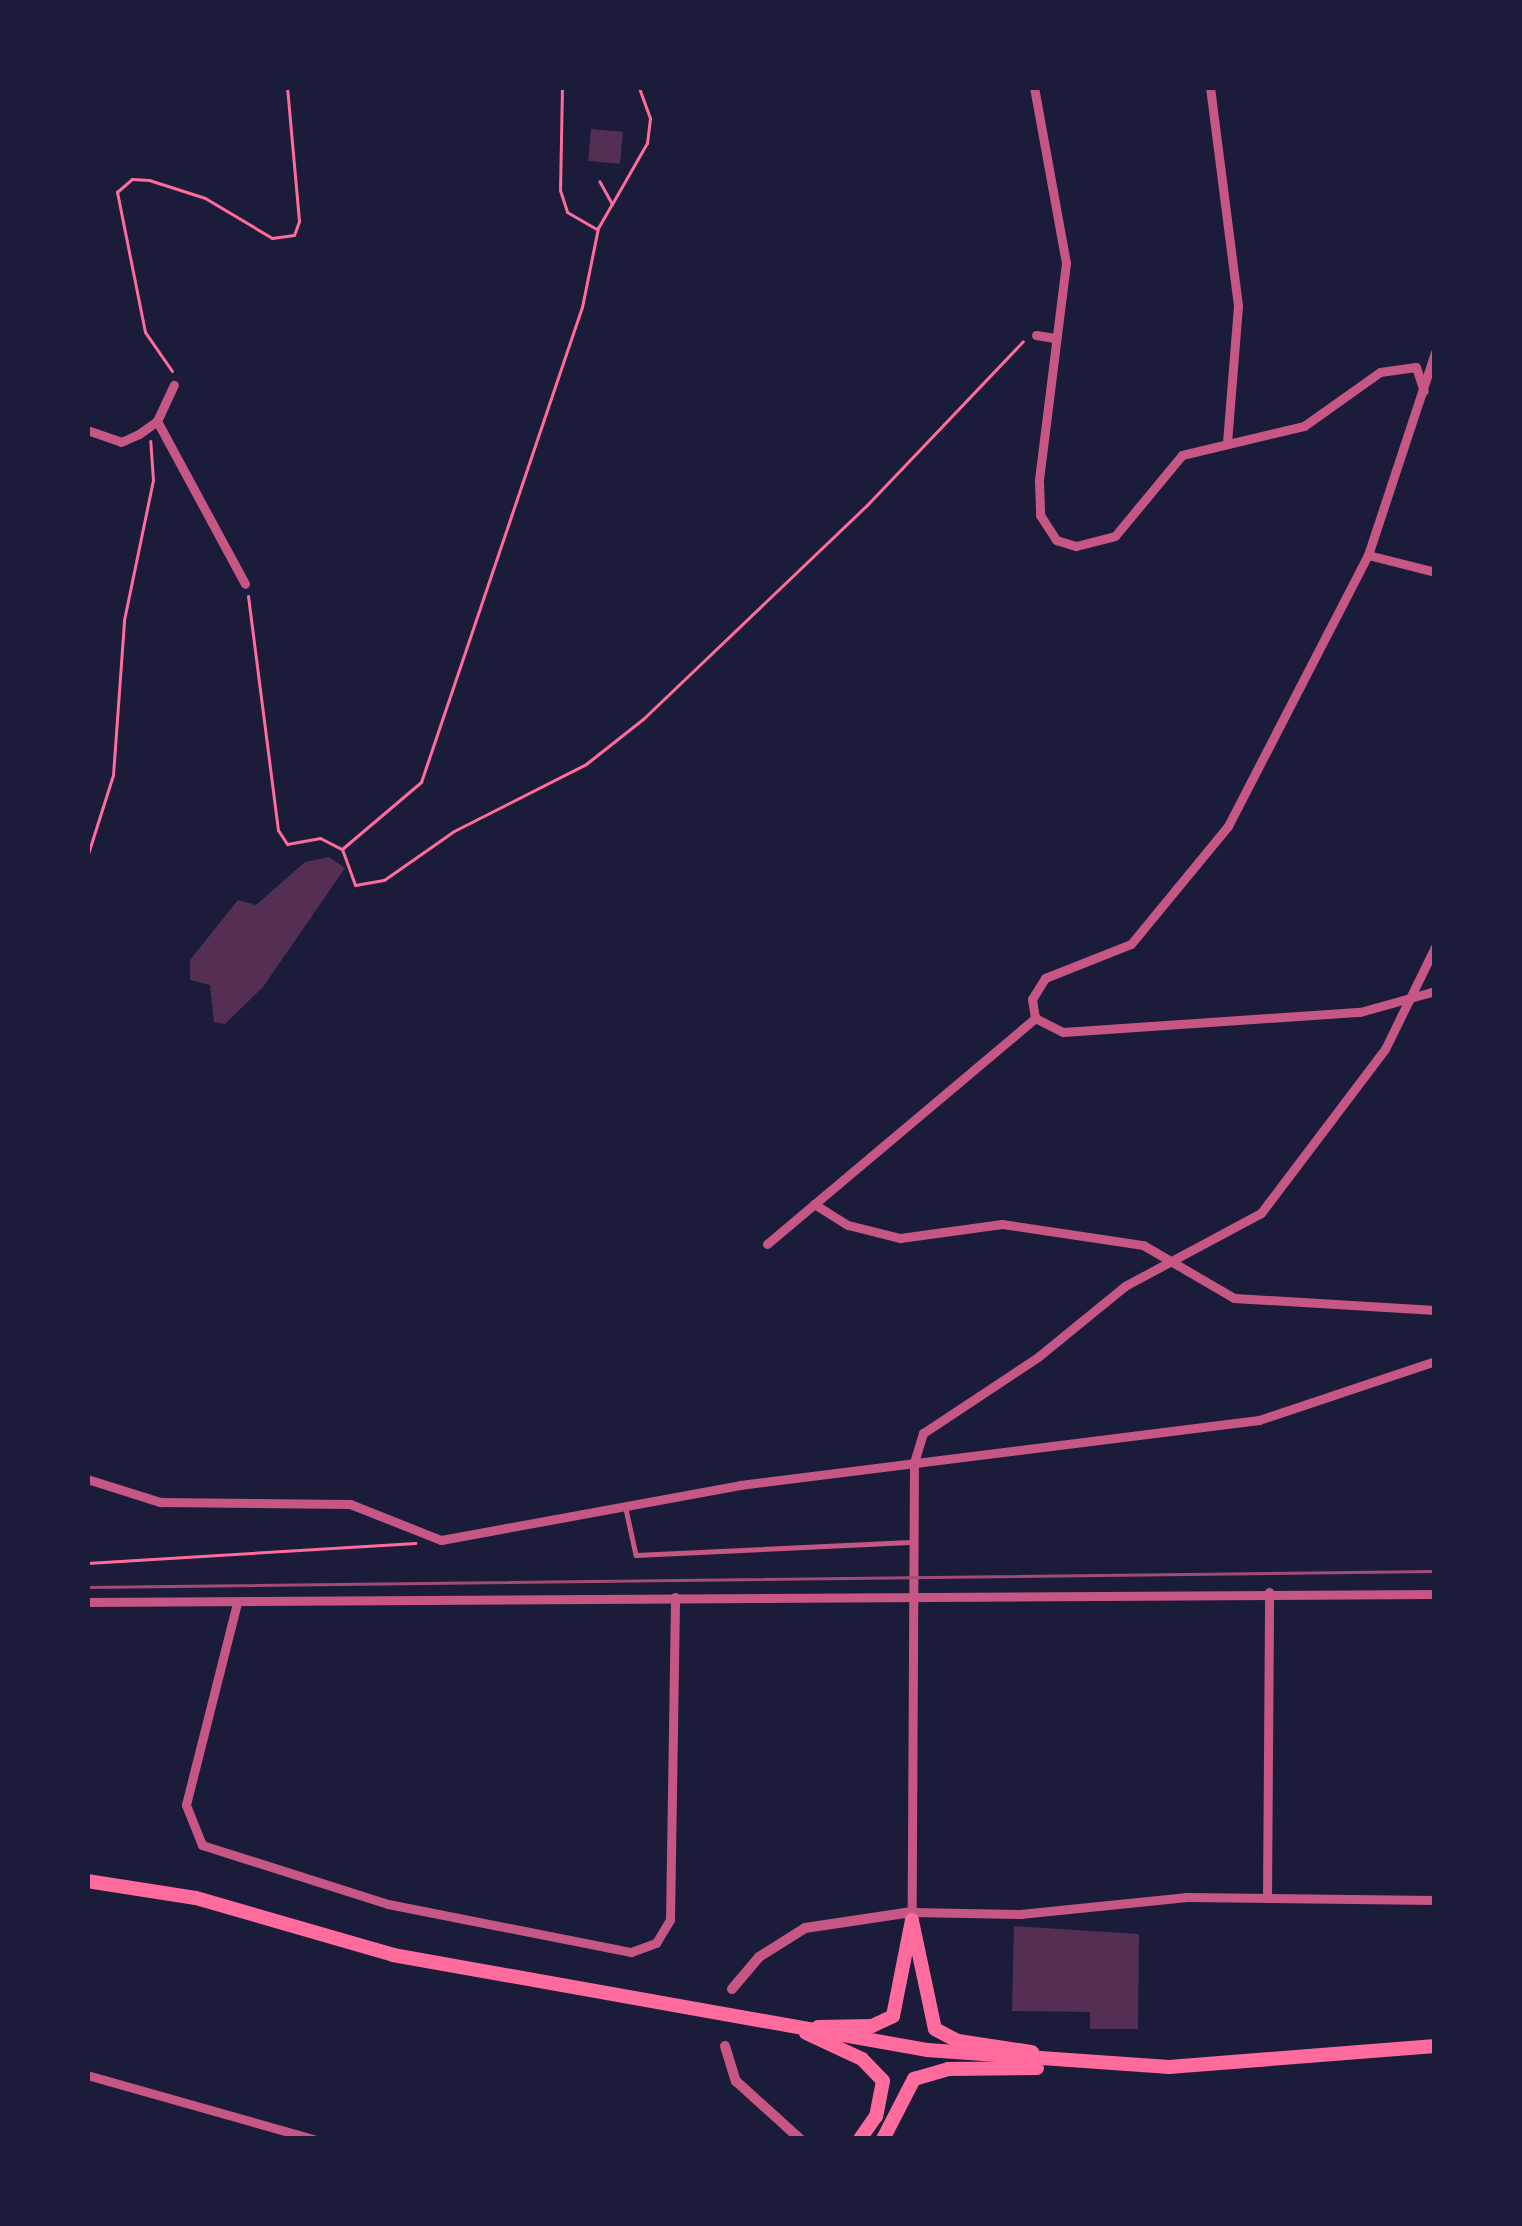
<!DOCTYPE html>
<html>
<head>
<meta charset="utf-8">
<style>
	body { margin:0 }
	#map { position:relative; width:1522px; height:2226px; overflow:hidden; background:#1b1b3a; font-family:Lato,sans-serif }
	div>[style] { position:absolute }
	.building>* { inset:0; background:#542f53; transform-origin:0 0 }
	.path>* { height:3px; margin:-1.5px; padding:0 1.5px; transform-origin:1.5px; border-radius:1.5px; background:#ff6b9d }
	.service>* { height:4.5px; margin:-2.25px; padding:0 2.25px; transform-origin:2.25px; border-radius:2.25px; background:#c65784 }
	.minor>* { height:9px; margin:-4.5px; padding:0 4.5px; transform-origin:4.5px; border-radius:4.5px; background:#c65784 }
	.tertiary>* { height:10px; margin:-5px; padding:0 5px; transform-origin:5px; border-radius:5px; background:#c65784 }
	.primary>* { height:14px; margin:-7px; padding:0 7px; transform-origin:7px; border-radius:7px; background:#ff6b9d }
	.tram>* { height:3px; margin:-1.5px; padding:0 1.5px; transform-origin:1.5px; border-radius:1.5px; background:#a44b75 }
	span { translate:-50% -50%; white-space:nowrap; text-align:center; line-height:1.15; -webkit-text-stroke:12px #1b1b3a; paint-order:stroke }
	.frame { position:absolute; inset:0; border:90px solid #1b1b3a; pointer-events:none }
</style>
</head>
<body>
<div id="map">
	<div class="building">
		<div style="left:591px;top:129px;width:32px;height:32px;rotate:5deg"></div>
		<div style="clip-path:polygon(329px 857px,345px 868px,263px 987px,225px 1024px,214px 1022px,210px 985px,190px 980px,190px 960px,238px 900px,256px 905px,305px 862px)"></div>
		<div style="clip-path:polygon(1014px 1926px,1139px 1934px,1138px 2029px,1090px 2029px,1090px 2012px,1012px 2011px)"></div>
	</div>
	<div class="path">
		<div style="left:562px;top:87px;width:103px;rotate:91.1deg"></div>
		<div style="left:560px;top:190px;width:23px;rotate:72deg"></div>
		<div style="left:567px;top:212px;width:34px;rotate:30deg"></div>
		<div style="left:612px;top:204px;width:70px;rotate:-60.2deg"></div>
		<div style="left:647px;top:143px;width:25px;rotate:-83deg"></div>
		<div style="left:650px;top:118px;width:33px;rotate:-110deg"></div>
		<div style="left:598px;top:228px;width:28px;rotate:-60deg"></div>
		<div style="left:612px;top:204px;width:26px;rotate:-119deg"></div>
		<div style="left:172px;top:371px;width:47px;rotate:-124.7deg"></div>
		<div style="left:145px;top:332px;width:143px;rotate:-101.3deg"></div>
		<div style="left:117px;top:192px;width:20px;rotate:-41deg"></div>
		<div style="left:132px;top:179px;width:17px;rotate:3deg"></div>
		<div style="left:149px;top:180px;width:59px;rotate:17.8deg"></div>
		<div style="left:205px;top:198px;width:78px;rotate:30.8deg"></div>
		<div style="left:272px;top:238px;width:22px;rotate:-8deg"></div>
		<div style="left:294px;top:235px;width:15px;rotate:-70deg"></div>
		<div style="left:299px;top:221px;width:135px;rotate:-95.1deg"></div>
		<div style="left:248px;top:596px;width:236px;rotate:82.7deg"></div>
		<div style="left:278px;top:830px;width:17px;rotate:57deg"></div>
		<div style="left:287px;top:844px;width:34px;rotate:-10deg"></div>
		<div style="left:320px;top:838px;width:25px;rotate:27deg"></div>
		<div style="left:342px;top:849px;width:38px;rotate:70deg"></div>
		<div style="left:355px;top:885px;width:29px;rotate:-10deg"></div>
		<div style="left:384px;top:880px;width:85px;rotate:-35deg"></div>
		<div style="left:454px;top:831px;width:148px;rotate:-26.9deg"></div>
		<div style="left:586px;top:764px;width:73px;rotate:-38.3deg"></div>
		<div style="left:643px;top:719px;width:310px;rotate:-43.7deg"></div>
		<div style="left:867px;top:505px;width:226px;rotate:-46.4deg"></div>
		<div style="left:342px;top:849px;width:104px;rotate:-40.3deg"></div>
		<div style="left:421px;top:782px;width:502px;rotate:-71.28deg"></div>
		<div style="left:582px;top:307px;width:81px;rotate:-78.6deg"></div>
		<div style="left:87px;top:857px;width:86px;rotate:-72.4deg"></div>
		<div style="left:113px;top:775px;width:155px;rotate:-85.9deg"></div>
		<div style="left:124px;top:620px;width:143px;rotate:-78.3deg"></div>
		<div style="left:153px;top:480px;width:39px;rotate:-94deg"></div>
		<div style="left:87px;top:1563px;width:329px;rotate:-3.5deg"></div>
	</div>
	<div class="service">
		<div style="left:626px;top:1509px;width:47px;rotate:77.7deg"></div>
		<div style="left:636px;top:1555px;width:279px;rotate:-2.7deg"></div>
	</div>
	<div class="minor">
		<div style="left:1034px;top:87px;width:179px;rotate:79.7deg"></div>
		<div style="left:1066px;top:263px;width:220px;rotate:97.1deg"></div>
		<div style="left:1039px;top:481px;width:34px;rotate:88deg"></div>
		<div style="left:1040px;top:515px;width:30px;rotate:57deg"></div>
		<div style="left:1056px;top:540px;width:21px;rotate:17deg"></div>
		<div style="left:1076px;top:546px;width:40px;rotate:-14.4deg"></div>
		<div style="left:1115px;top:536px;width:105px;rotate:-50.4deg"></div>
		<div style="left:1182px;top:455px;width:125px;rotate:-13.4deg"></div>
		<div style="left:1304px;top:426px;width:93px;rotate:-35.4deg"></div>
		<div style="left:1380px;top:372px;width:36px;rotate:-8deg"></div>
		<div style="left:1416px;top:367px;width:25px;rotate:72deg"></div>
		<div style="left:1210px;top:87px;width:221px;rotate:82.7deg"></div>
		<div style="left:1238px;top:306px;width:136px;rotate:94.6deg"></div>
		<div style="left:1036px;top:335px;width:19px;rotate:9deg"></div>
		<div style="left:157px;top:421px;width:185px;rotate:61.6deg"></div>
		<div style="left:87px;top:430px;width:36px;rotate:19deg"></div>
		<div style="left:121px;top:442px;width:20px;rotate:-24deg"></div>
		<div style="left:139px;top:434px;width:22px;rotate:-36deg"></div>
		<div style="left:157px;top:421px;width:40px;rotate:-65deg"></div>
		<div style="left:1368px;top:555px;width:69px;rotate:14.2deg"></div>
		<div style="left:1435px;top:947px;width:114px;rotate:116.1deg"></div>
		<div style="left:1385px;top:1049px;width:206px;rotate:127.1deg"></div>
		<div style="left:1261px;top:1213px;width:154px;rotate:151.8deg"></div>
		<div style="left:1125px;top:1286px;width:112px;rotate:140.8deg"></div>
		<div style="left:1038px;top:1357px;width:138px;rotate:146.5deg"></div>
		<div style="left:923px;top:1433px;width:31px;rotate:107deg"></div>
		<div style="left:914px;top:1463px;width:449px;rotate:90.3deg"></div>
		<div style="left:912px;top:1912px;width:108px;rotate:1.1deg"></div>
		<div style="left:1020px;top:1914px;width:168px;rotate:-5.8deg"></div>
		<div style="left:1187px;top:1897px;width:248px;rotate:0.7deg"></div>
		<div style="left:1035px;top:1018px;width:19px;rotate:-99deg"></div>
		<div style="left:1032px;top:999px;width:25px;rotate:-58deg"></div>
		<div style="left:1045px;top:978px;width:92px;rotate:-21.6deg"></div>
		<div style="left:1131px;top:944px;width:153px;rotate:-50.6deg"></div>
		<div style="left:1228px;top:826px;width:305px;rotate:-62.7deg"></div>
		<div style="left:1368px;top:555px;width:214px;rotate:-71.7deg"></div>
		<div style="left:1035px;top:1018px;width:31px;rotate:27deg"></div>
		<div style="left:1063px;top:1032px;width:298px;rotate:-3.9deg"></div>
		<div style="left:1360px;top:1012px;width:78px;rotate:-15.6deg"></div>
		<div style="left:814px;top:1204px;width:40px;rotate:32deg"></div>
		<div style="left:848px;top:1225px;width:54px;rotate:14deg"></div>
		<div style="left:900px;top:1238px;width:103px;rotate:-7.8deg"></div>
		<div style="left:1002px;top:1224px;width:143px;rotate:8.5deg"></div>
		<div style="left:1143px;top:1245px;width:105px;rotate:30.2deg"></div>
		<div style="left:1234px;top:1298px;width:201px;rotate:3.4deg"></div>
		<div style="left:767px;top:1244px;width:351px;rotate:-40.1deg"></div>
		<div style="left:87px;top:1479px;width:77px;rotate:17.5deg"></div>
		<div style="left:160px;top:1502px;width:190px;rotate:0.6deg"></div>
		<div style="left:350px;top:1504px;width:98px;rotate:21.6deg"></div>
		<div style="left:441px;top:1540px;width:304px;rotate:-10.4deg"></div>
		<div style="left:740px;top:1485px;width:523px;rotate:-7.14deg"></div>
		<div style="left:1259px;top:1420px;width:186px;rotate:-18.5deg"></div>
		<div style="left:87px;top:1602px;width:1348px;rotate:-0.34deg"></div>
		<div style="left:237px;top:1603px;width:208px;rotate:104.2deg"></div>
		<div style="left:186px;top:1805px;width:43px;rotate:68.2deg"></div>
		<div style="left:202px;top:1845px;width:195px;rotate:17.6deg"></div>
		<div style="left:388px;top:1904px;width:248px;rotate:11.2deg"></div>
		<div style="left:631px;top:1952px;width:27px;rotate:-20deg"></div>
		<div style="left:656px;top:1943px;width:27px;rotate:-59deg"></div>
		<div style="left:670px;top:1920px;width:323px;rotate:-89.1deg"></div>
		<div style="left:1267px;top:1898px;width:306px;rotate:-89.6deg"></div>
		<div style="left:87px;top:2075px;width:235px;rotate:15.8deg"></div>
	</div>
	<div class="tertiary">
		<div style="left:732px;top:1989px;width:42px;rotate:-49.8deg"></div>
		<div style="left:759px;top:1957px;width:54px;rotate:-32.2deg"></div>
		<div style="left:805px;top:1928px;width:108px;rotate:-8.5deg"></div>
		<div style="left:725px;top:2046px;width:37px;rotate:73deg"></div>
		<div style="left:736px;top:2081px;width:86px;rotate:42.2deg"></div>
	</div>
	<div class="primary">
		<div style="left:87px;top:1881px;width:110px;rotate:8.9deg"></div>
		<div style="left:196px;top:1898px;width:205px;rotate:16.1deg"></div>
		<div style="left:393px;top:1955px;width:542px;rotate:10.09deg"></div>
		<div style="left:927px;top:2050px;width:243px;rotate:4deg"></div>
		<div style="left:1169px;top:2067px;width:267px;rotate:-4.5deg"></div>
		<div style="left:912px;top:1921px;width:110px;rotate:78deg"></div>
		<div style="left:935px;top:2029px;width:26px;rotate:28deg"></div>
		<div style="left:958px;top:2041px;width:75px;rotate:8.5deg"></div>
		<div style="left:818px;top:2027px;width:54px;rotate:-1.1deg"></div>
		<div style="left:872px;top:2026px;width:23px;rotate:-25deg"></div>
		<div style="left:893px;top:2016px;width:98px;rotate:-78.8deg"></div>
		<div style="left:806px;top:2033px;width:62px;rotate:24.9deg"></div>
		<div style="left:862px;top:2059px;width:30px;rotate:46deg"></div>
		<div style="left:883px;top:2081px;width:36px;rotate:101deg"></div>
		<div style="left:876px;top:2116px;width:28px;rotate:125deg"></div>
		<div style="left:883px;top:2139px;width:68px;rotate:-62.7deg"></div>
		<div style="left:914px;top:2079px;width:35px;rotate:-16deg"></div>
		<div style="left:948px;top:2069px;width:89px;rotate:-0.6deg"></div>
	</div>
	<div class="tram">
		<div style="left:87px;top:1587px;width:1348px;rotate:-0.68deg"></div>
	</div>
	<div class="frame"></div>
</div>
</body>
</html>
